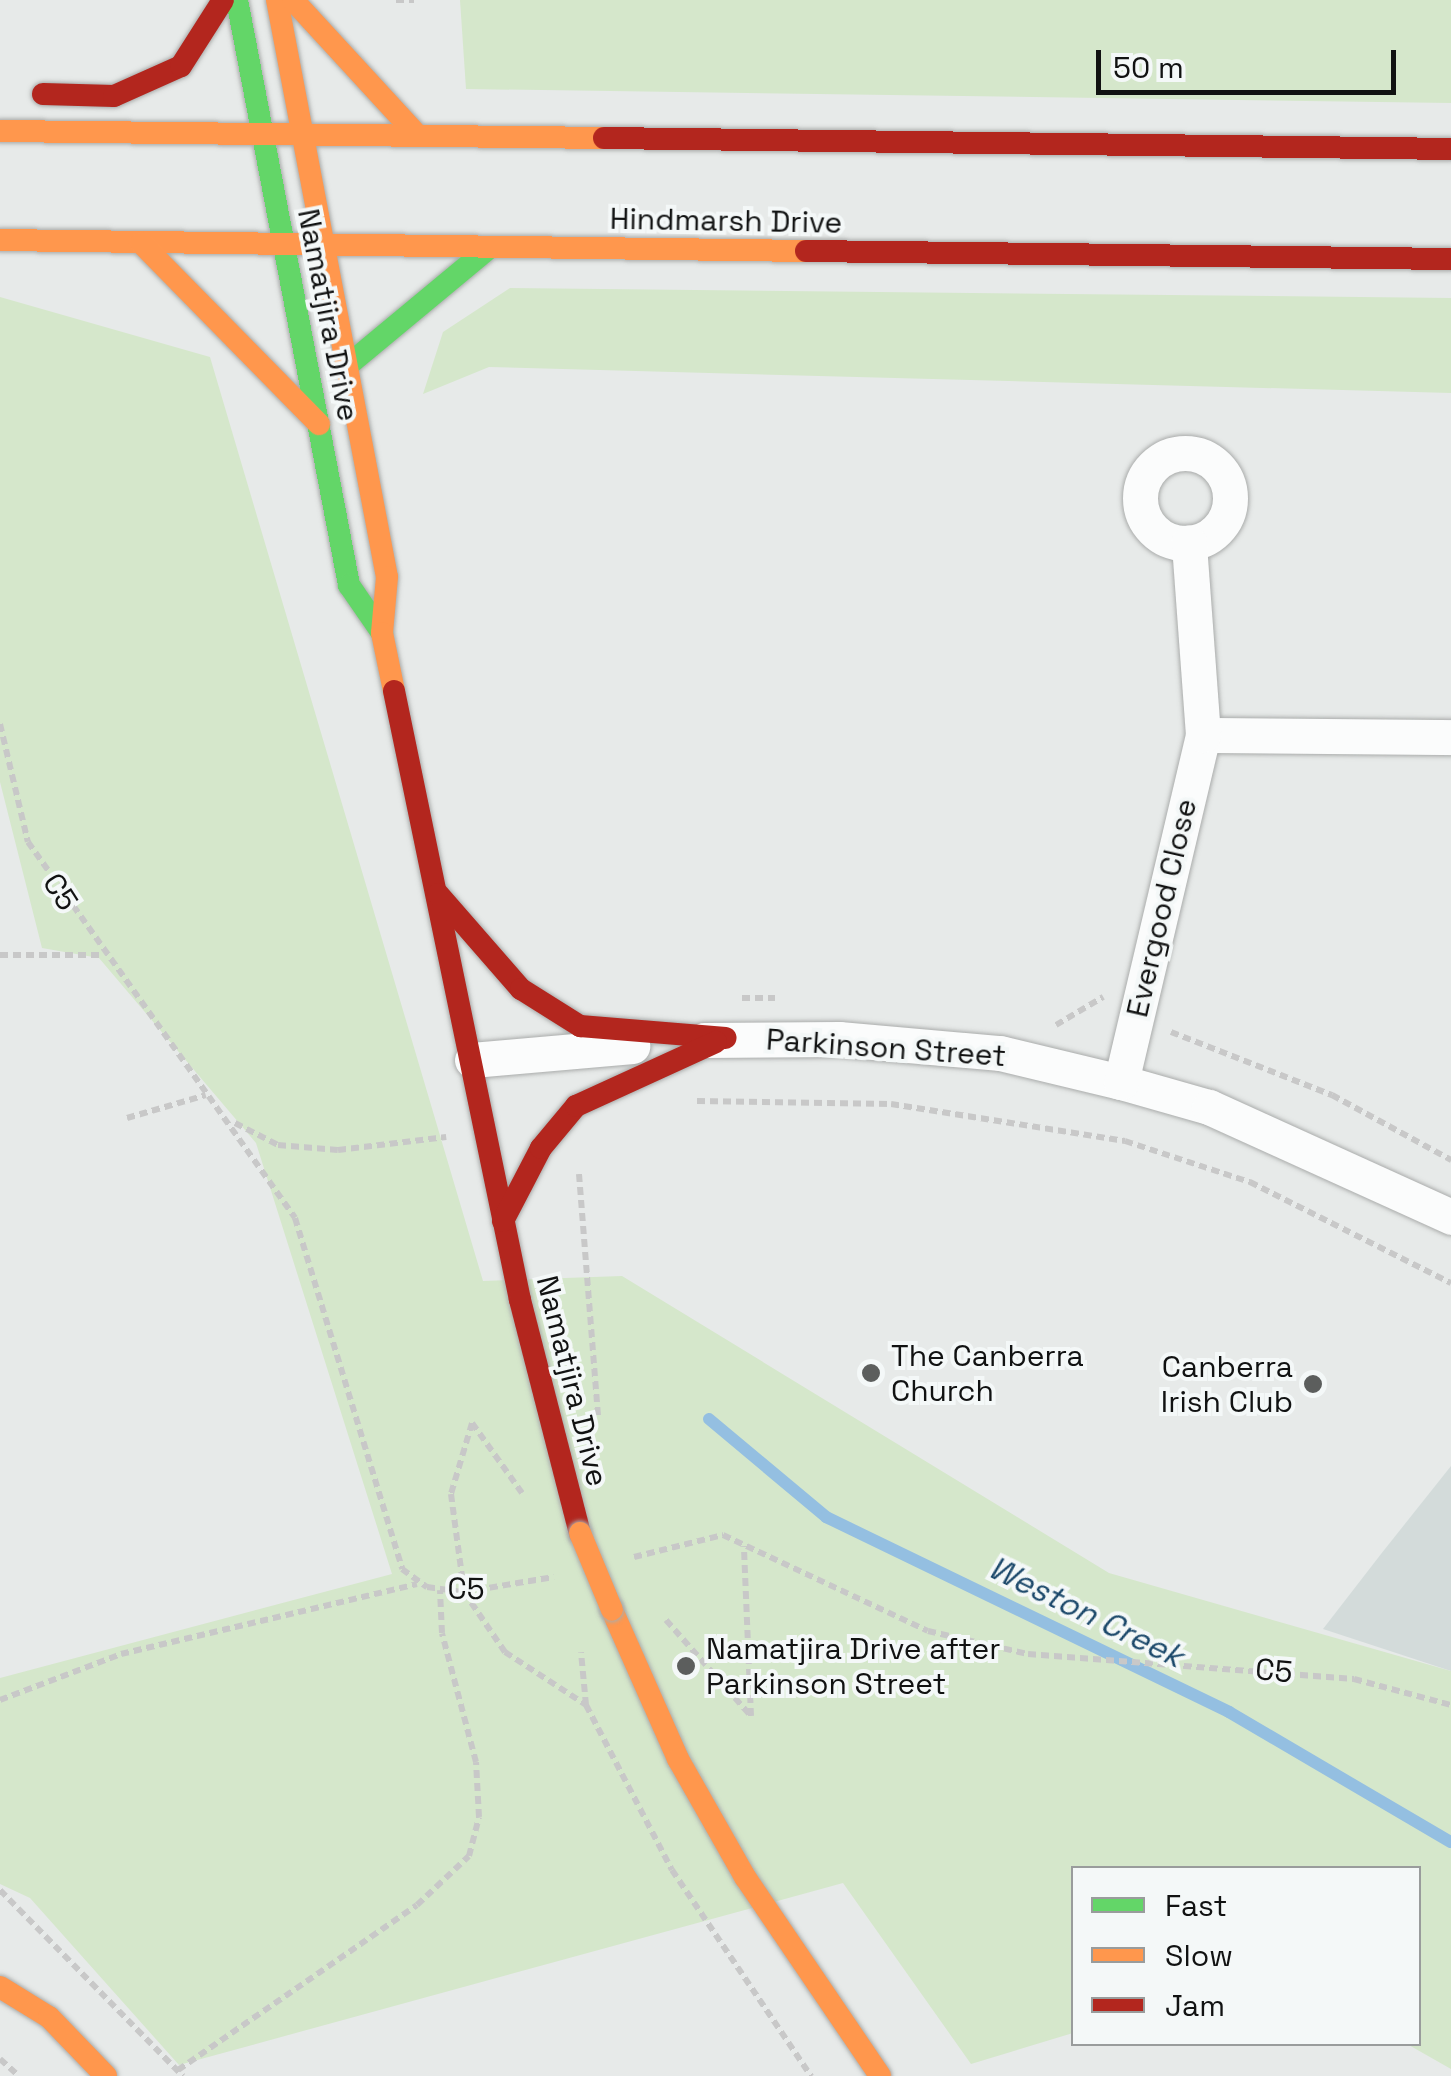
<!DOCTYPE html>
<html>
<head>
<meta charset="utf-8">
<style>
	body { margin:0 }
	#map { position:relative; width:1451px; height:2076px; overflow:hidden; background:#e7eae9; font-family:"Space Grotesk",sans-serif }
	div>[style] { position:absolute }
	.built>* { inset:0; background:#d3dbda }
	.green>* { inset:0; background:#d5e7cb }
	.stream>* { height:12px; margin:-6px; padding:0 6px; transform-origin:6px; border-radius:6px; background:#94bfe1 }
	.path>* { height:6px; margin-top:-3px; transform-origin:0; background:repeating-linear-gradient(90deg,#c8c8c8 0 8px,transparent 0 13px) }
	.roads { filter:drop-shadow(0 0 2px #aaacab) drop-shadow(0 0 2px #aaacab) }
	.street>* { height:35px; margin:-17.5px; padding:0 17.5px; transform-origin:17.5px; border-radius:17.5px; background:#fbfcfc }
	.street>.ring { margin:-17.5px; padding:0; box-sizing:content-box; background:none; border:35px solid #fbfcfc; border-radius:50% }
	.fast>* { height:22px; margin:-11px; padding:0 11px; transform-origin:11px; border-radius:11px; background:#63d668 }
	.slow>* { height:22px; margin:-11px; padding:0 11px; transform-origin:11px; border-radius:11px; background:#ff974d }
	.jam>* { height:22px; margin:-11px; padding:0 11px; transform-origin:11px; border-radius:11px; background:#b3261e }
	.bridges { filter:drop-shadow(0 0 2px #aaacab) drop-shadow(0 0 2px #aaacab) }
	.slow-bridge>* { height:22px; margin:-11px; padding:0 11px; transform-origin:11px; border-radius:11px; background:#ff974d }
	.dots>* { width:28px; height:28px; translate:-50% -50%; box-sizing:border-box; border:5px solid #f4f8f8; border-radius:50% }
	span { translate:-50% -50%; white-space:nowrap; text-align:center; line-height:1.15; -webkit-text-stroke:8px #f4f8f8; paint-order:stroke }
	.street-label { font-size:30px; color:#111212 }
	.poi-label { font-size:30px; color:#111212 }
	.left { translate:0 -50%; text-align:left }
	.right { translate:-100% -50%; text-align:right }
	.water-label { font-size:32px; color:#1b486a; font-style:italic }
	.legend { position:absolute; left:1071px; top:1866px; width:350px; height:180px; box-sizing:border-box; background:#f4f8f8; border:2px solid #999c9c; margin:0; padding:12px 18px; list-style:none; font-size:30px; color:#111212 }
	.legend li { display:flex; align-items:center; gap:20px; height:50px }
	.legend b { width:50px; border:2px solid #999c9c }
	.scale { position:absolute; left:1096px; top:50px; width:300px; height:45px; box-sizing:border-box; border:5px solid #111212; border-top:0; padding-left:12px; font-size:30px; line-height:35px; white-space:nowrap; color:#111212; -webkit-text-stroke:8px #f4f8f8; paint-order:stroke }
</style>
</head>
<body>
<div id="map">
	<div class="built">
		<div style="clip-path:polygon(1451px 1466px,1451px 1671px,1323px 1629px,1381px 1554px)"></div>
	</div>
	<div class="green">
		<div style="clip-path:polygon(460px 0,1451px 0,1451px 103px,466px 89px)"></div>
		<div style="clip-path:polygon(510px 288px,1451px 298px,1451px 393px,489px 367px,423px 394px,443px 332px)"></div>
		<div style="clip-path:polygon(0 297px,210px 357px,483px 1281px,622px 1276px,1109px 1573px,1451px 1671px,1451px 2069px,1407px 2044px,1418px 2044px,1418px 1868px,1074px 1868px,1073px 2033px,971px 2064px,843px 1883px,179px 2065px,30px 1898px,0 1884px,0 1678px,392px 1574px,256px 1143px,99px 958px,42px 948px,0 782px)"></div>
	</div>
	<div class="stream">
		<div style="left:709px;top:1419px;width:153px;rotate:39.9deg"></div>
		<div style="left:826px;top:1517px;width:448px;rotate:25.8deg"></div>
		<div style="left:1229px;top:1712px;width:257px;rotate:30.4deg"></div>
	</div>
	<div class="path">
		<div style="left:396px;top:0;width:18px"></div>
		<div style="left:0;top:724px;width:121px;rotate:76.7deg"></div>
		<div style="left:28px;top:842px;width:461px;rotate:54.6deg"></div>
		<div style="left:295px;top:1218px;width:367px;rotate:73deg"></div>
		<div style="left:402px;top:1569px;width:31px;rotate:36deg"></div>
		<div style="left:427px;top:1587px;width:37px;rotate:8deg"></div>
		<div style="left:464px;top:1592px;width:91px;rotate:-9.5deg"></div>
		<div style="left:0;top:955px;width:100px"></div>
		<div style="left:742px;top:998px;width:33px"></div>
		<div style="left:1056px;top:1025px;width:55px;rotate:-30.8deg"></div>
		<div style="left:1171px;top:1032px;width:173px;rotate:21.4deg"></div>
		<div style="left:1332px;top:1095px;width:136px;rotate:28.6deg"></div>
		<div style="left:697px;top:1101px;width:194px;rotate:0.9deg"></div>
		<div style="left:891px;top:1104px;width:237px;rotate:9deg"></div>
		<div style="left:1125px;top:1141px;width:132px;rotate:18.2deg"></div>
		<div style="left:1250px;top:1182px;width:225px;rotate:26.7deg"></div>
		<div style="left:127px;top:1118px;width:82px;rotate:-16.2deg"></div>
		<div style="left:235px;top:1123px;width:48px;rotate:27.1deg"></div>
		<div style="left:278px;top:1145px;width:60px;rotate:4.8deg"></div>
		<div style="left:338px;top:1150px;width:109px;rotate:-6.9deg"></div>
		<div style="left:579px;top:1174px;width:243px;rotate:85.5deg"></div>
		<div style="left:522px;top:1493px;width:86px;rotate:-125.5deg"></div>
		<div style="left:472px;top:1423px;width:74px;rotate:106.5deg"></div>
		<div style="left:451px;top:1494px;width:99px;rotate:82.4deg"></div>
		<div style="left:464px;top:1592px;width:73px;rotate:55.7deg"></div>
		<div style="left:505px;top:1652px;width:97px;rotate:33.2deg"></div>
		<div style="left:586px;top:1705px;width:53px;rotate:-95.4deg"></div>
		<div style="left:634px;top:1557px;width:92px;rotate:-13.9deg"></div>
		<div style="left:723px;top:1535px;width:226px;rotate:25.1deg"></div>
		<div style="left:928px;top:1631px;width:103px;rotate:13deg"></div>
		<div style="left:1028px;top:1654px;width:327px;rotate:4.4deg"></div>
		<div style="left:1354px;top:1679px;width:100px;rotate:15deg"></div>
		<div style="left:666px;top:1620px;width:128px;rotate:48.5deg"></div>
		<div style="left:751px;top:1716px;width:170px;rotate:-92.4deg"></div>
		<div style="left:0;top:1700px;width:129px;rotate:-20.8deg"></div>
		<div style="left:121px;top:1654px;width:304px;rotate:-13.3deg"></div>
		<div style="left:586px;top:1705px;width:186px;rotate:62.5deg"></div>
		<div style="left:672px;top:1870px;width:249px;rotate:56deg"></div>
		<div style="left:0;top:1890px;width:261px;rotate:45.5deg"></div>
		<div style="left:0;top:2059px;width:25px;rotate:42deg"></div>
		<div style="left:178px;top:2070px;width:290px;rotate:-34.6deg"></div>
		<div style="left:417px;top:1905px;width:71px;rotate:-43.3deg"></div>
		<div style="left:469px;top:1856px;width:40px;rotate:-75.6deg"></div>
		<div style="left:479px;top:1817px;width:55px;rotate:-93.1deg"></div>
		<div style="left:476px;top:1762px;width:133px;rotate:-104.8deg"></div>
		<div style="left:442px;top:1633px;width:43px;rotate:-92.7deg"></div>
	</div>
	<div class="roads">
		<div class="street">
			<div class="ring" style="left:1140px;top:453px;width:55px;height:55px"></div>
			<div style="left:1203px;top:735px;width:248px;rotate:0.5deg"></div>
			<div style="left:704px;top:1040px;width:135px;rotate:-0.4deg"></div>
			<div style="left:839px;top:1039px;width:162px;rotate:5deg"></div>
			<div style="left:1000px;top:1053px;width:124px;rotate:13.5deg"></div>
			<div style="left:1121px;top:1082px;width:91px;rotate:15.9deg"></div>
			<div style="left:1209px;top:1107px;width:266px;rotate:24.4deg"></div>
			<div style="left:472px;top:1060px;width:161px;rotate:-5deg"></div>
			<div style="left:1121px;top:1082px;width:357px;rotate:-76.7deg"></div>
			<div style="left:1203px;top:735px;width:193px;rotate:-94.2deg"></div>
		</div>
		<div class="fast">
			<div style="left:237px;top:0;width:596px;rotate:79.16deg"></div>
			<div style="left:349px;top:585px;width:58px;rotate:55.5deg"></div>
			<div style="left:347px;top:366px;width:185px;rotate:-39.7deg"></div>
		</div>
		<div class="slow">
			<div style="left:277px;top:0;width:587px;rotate:79.21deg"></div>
			<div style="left:387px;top:577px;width:56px;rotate:95.1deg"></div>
			<div style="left:382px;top:633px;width:59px;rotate:78.3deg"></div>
			<div style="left:293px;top:0;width:183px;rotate:47.4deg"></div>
			<div style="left:0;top:131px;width:604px;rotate:0.66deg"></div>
			<div style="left:0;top:240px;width:806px;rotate:0.78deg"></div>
			<div style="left:141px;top:243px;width:254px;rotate:45.5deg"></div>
			<div style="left:612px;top:1610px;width:163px;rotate:66.1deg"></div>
			<div style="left:678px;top:1759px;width:136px;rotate:60.4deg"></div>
			<div style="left:745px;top:1877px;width:240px;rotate:55.8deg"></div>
			<div style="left:0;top:1987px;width:57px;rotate:31.5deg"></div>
			<div style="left:49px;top:2017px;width:82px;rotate:46deg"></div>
		</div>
		<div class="jam">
			<div style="left:43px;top:94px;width:71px;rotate:1.6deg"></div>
			<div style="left:114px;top:96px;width:73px;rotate:-24.1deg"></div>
			<div style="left:181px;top:66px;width:78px;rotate:-57.5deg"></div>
			<div style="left:604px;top:138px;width:847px;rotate:0.74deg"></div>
			<div style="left:806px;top:251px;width:645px;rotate:0.71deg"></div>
			<div style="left:394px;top:691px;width:622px;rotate:78.31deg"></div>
			<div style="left:520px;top:1300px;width:241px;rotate:75.6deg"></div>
			<div style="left:438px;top:894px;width:126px;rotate:48.9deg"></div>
			<div style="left:521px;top:989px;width:70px;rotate:32.1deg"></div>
			<div style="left:580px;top:1026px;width:146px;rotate:4.7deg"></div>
			<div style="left:503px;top:1221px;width:82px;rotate:-62.5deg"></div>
			<div style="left:541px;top:1148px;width:55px;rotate:-50.2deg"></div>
			<div style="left:576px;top:1106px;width:154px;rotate:-24.6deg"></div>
		</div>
	</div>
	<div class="bridges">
		<div class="slow-bridge">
			<div style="left:580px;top:1533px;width:83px;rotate:67.4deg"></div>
		</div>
	</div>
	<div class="dots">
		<div style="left:871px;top:1373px;background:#5c5e5d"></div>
		<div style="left:1313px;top:1384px;background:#5c5e5d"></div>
		<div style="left:686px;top:1666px;background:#5c5e5d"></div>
	</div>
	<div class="street-label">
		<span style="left:726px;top:221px;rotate:1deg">Hindmarsh Drive</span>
		<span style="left:328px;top:315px;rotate:79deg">Namatjira Drive</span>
		<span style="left:60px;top:892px;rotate:57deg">C5</span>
		<span style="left:1162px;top:908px;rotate:-77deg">Evergood Close</span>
		<span style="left:886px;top:1048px;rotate:4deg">Parkinson Street</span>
		<span style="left:572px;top:1381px;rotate:76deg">Namatjira Drive</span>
		<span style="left:466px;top:1589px;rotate:1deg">C5</span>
		<span style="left:1274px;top:1671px;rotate:5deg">C5</span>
	</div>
	<div class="poi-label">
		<span class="left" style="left:891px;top:1373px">The Canberra<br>Church</span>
		<span class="right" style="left:1293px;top:1384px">Canberra<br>Irish Club</span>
		<span class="left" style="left:706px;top:1666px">Namatjira Drive after<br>Parkinson Street</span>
	</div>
	<div class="water-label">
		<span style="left:1086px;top:1612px;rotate:26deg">Weston Creek</span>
	</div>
	<ul class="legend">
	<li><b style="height:12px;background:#63d668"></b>Fast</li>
	<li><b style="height:12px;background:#ff974d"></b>Slow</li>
	<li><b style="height:12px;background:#b3261e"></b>Jam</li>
	</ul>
	<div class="scale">50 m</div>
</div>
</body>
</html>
